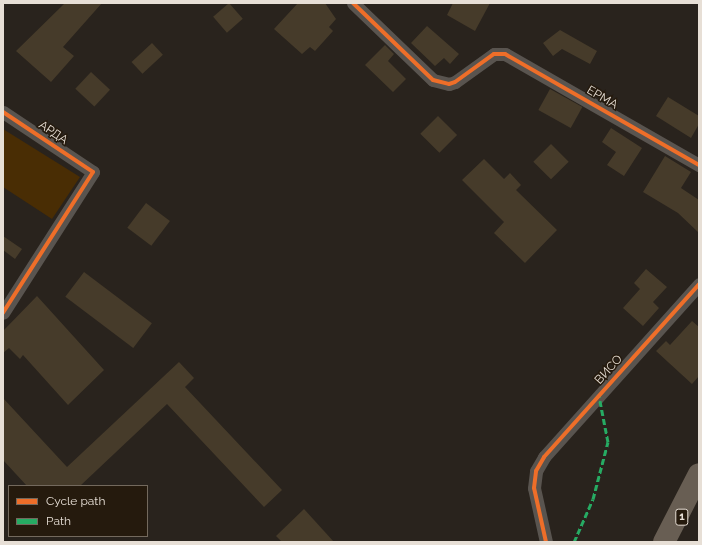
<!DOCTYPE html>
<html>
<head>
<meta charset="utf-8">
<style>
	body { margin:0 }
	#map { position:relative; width:702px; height:545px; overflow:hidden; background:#29231d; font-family:Raleway,sans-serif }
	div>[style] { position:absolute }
	.green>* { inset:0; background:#492d04 }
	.building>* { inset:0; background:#463b2a; transform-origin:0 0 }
	.street>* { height:13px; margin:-6.5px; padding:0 6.5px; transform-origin:6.5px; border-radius:6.5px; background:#59544f }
	.highway>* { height:22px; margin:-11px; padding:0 11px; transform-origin:11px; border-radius:11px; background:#685e53 }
	.quiet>* { height:3px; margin-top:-1.5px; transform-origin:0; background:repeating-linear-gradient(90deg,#26ab63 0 6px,transparent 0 9px) }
	.cycleway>* { height:4px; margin:-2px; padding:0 2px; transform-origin:2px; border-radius:2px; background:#ee6e29 }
	span { translate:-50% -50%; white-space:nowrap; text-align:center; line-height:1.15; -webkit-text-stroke:3px #251a0d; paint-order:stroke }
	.shield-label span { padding:1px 3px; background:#251a0d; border:1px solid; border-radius:3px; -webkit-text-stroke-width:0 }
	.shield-label { font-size:11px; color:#e7dfd6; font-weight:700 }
	.street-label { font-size:12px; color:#e7dfd6 }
	.frame { position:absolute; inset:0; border:4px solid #e7dfd6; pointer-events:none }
	.legend { position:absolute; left:8px; top:485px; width:140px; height:52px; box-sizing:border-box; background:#251a0d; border:1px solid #73695d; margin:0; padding:5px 7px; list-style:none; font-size:12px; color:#e7dfd6 }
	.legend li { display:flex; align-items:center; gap:8px; height:20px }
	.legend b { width:20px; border:1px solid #73695d }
</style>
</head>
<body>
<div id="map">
	<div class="green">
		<div style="clip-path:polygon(3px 129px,80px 177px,52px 219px,3px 187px)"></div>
	</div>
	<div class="building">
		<div style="clip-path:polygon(65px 3px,102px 3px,63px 47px,74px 56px,51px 82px,16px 51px)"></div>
		<div style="left:229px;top:3px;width:21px;height:21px;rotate:49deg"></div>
		<div style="clip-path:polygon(298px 3px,325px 3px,336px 19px,329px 27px,333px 31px,315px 51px,310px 47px,302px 54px,274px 29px)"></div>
		<div style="clip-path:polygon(453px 3px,490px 3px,475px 31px,447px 15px)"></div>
		<div style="clip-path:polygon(427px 26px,459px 54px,450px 64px,444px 58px,435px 66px,411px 43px)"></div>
		<div style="clip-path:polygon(560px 30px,597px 51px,590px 64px,562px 49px,553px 56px,543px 43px)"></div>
		<div style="left:152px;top:43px;width:16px;height:28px;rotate:47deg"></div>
		<div style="clip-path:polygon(385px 45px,394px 54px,388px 61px,406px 79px,393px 92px,365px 65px)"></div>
		<div style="left:91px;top:72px;width:26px;height:23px;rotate:43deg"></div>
		<div style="left:550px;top:89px;width:37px;height:24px;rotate:29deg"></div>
		<div style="clip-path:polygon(668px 97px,699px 116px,699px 124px,691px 138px,656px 116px)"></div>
		<div style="left:438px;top:116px;width:27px;height:25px;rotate:45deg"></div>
		<div style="clip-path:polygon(611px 128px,642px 148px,624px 176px,607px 165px,616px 152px,602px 142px)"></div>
		<div style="left:551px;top:144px;width:25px;height:25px;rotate:45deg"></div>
		<div style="clip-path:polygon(665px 156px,691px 172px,681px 188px,699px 200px,699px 233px,678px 213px,643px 192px)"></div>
		<div style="clip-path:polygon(484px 159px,504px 179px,510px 173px,521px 185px,516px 190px,557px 230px,525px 263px,494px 233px,504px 222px,462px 180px)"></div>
		<div style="left:146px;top:203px;width:30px;height:31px;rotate:37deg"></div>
		<div style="clip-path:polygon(3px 236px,22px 249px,15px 259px,3px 250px)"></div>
		<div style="clip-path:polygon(646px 269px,667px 287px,653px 302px,659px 308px,643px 326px,623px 308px,640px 289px,634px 283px)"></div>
		<div style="left:84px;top:272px;width:85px;height:31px;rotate:37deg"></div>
		<div style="clip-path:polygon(37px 296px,104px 370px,68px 405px,23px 355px,20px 359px,9px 348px,3px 353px,3px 331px)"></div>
		<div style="clip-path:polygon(692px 321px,699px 327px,699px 376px,692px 384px,656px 351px,666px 341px,670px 345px)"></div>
		<div style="clip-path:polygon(179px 362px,194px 378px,185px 387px,282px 490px,264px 507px,167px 404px,80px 486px,27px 486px,3px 460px,3px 398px,67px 467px)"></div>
		<div style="clip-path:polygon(304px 509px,334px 542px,282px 542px,276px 536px)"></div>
	</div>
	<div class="street">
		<div style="left:353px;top:3px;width:111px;rotate:43.9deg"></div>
		<div style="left:433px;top:80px;width:16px;rotate:14deg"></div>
		<div style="left:449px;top:84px;width:6px;rotate:-18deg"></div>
		<div style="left:455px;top:82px;width:48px;rotate:-35.7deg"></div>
		<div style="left:494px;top:54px;width:11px"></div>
		<div style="left:505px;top:54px;width:224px;rotate:29.8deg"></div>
		<div style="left:3px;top:112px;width:108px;rotate:33.7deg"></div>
		<div style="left:93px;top:172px;width:167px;rotate:122.6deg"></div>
		<div style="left:546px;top:542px;width:55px;rotate:-102.5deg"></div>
		<div style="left:534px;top:488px;width:17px;rotate:-83deg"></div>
		<div style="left:536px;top:471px;width:16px;rotate:-60deg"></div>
		<div style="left:544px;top:457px;width:232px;rotate:-48.1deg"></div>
	</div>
	<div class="highway">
		<div style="left:664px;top:542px;width:76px;rotate:-62.8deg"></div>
	</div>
	<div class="quiet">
		<div style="left:574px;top:542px;width:47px;rotate:-66.2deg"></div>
		<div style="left:593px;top:499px;width:59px;rotate:-75.3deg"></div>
		<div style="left:608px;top:442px;width:47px;rotate:-101.1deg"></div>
	</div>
	<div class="cycleway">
		<div style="left:353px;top:3px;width:111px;rotate:43.9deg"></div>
		<div style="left:433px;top:80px;width:16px;rotate:14deg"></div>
		<div style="left:449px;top:84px;width:6px;rotate:-18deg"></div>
		<div style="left:455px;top:82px;width:48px;rotate:-35.7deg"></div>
		<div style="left:494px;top:54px;width:11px"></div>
		<div style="left:505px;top:54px;width:224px;rotate:29.8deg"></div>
		<div style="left:3px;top:112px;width:108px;rotate:33.7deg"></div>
		<div style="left:93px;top:172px;width:167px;rotate:122.6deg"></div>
		<div style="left:546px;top:542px;width:55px;rotate:-102.5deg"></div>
		<div style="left:534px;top:488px;width:17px;rotate:-83deg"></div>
		<div style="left:536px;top:471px;width:16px;rotate:-60deg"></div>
		<div style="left:544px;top:457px;width:232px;rotate:-48.1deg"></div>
	</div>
	<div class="shield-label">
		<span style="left:682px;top:517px">1</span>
	</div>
	<div class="street-label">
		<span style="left:602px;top:98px;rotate:30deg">ЕРМА</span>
		<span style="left:53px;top:133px;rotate:34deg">АРДА</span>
		<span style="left:609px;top:370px;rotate:-48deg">ВИСО</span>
	</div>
	<div class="frame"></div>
	<ul class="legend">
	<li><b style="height:5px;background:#ee6e29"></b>Cycle path</li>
	<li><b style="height:5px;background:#26ab63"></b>Path</li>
	</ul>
</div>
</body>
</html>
